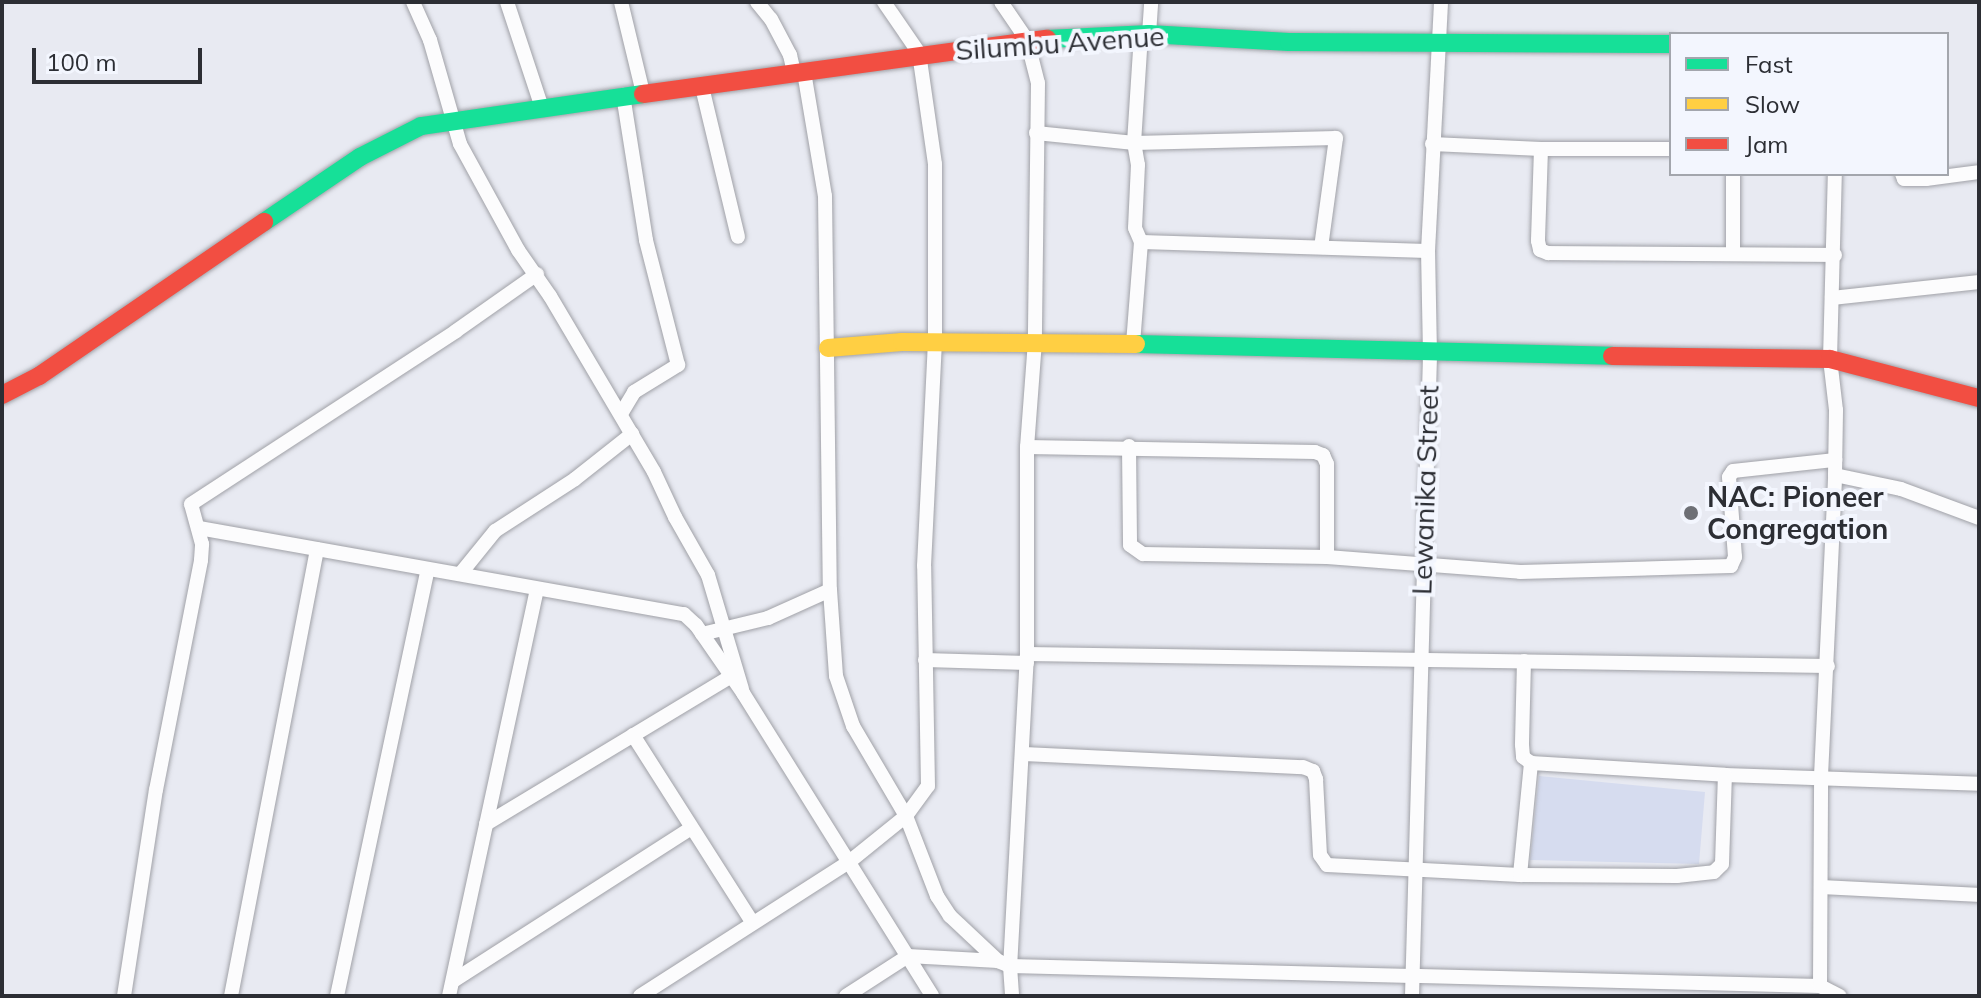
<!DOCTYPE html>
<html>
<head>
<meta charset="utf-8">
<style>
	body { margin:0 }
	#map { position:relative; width:1981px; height:998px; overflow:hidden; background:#e8eaf2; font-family:Mulish,sans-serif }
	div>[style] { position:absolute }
	.green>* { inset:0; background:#d6dcef }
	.roads { filter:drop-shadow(0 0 2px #a0a1a7) drop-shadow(0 0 2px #a0a1a7) }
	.street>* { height:14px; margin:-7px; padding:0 7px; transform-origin:7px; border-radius:7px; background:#fcfcfd }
	.fast>* { height:18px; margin:-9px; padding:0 9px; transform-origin:9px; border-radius:9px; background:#16e098 }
	.slow>* { height:18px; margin:-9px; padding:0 9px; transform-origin:9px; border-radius:9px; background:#ffcf43 }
	.jam>* { height:18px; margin:-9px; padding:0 9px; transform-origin:9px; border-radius:9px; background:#f24e42 }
	.dots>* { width:22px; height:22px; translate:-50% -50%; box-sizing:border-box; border:4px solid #f3f6fe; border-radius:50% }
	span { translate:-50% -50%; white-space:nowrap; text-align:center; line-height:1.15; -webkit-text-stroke:8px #f3f6fe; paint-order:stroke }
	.street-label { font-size:28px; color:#2c2e34 }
	.poi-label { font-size:28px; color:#2c2e34; font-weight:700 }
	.left { translate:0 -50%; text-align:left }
	.frame { position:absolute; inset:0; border:4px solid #2c2e34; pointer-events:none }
	.legend { position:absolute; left:1669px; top:32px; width:280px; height:144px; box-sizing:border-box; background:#f3f6fe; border:2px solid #a3a6ad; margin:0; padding:10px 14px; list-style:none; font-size:24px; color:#2c2e34 }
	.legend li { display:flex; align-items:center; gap:16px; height:40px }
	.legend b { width:40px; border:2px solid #a3a6ad }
	.scale { position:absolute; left:32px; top:48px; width:170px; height:36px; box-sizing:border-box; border:4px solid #2c2e34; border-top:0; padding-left:10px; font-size:24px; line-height:28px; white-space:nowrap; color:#2c2e34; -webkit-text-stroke:6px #f3f6fe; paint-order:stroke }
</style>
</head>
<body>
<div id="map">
	<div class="green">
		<div style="clip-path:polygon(1539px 776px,1705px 792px,1699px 864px,1530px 860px)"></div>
	</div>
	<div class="roads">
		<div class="street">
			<div style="left:413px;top:2px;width:42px;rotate:65.9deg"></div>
			<div style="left:430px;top:40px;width:108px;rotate:73.9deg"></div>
			<div style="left:460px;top:144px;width:121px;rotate:61.3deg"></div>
			<div style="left:518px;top:250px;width:56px;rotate:55.2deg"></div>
			<div style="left:550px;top:296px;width:204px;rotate:59.4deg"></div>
			<div style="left:654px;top:472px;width:50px;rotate:65deg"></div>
			<div style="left:675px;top:517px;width:67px;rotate:60.4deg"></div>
			<div style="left:708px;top:575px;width:119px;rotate:73.4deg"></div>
			<div style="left:507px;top:2px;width:112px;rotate:71.7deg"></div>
			<div style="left:621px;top:2px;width:94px;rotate:76.4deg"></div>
			<div style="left:757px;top:2px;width:22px;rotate:51deg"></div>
			<div style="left:771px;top:19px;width:41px;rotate:62.2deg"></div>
			<div style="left:790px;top:55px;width:18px;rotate:77deg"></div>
			<div style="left:1001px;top:2px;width:46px;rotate:55.6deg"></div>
			<div style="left:1027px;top:40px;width:44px;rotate:75.7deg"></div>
			<div style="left:1038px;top:83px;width:258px;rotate:90.7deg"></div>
			<div style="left:1035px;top:341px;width:106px;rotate:94.3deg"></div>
			<div style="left:1027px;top:447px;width:207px;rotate:90deg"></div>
			<div style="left:1027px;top:654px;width:312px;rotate:93.1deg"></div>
			<div style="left:1010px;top:966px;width:30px;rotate:86deg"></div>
			<div style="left:1149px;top:34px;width:32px;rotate:-86deg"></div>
			<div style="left:804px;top:72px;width:126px;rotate:80.4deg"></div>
			<div style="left:825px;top:196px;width:394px;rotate:89.3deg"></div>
			<div style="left:830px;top:590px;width:86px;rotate:86deg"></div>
			<div style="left:836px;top:676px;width:53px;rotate:71.2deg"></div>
			<div style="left:853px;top:726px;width:104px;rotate:59.5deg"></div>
			<div style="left:906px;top:816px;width:86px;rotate:68.8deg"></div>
			<div style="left:937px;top:896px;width:24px;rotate:57deg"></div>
			<div style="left:950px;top:916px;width:66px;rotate:43.2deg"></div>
			<div style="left:702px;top:87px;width:154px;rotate:76.5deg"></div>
			<div style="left:1036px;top:133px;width:99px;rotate:5.8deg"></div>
			<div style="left:1134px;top:143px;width:109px;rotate:-86.3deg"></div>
			<div style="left:1432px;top:144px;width:109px;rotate:2.6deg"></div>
			<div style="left:1541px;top:149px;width:92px;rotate:91.9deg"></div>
			<div style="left:1538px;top:241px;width:9px;rotate:77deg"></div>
			<div style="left:1540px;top:250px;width:9px;rotate:21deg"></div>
			<div style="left:1548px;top:253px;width:287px;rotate:0.4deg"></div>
			<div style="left:1541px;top:149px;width:130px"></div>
			<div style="left:1902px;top:174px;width:5px;rotate:68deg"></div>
			<div style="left:1904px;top:179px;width:22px"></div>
			<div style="left:1926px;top:179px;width:53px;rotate:-7.5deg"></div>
			<div style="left:1141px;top:242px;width:15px;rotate:-113deg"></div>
			<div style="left:1135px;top:228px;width:63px;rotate:-87.3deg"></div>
			<div style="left:1138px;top:165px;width:22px;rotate:-100deg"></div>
			<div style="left:1134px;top:143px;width:202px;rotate:-1.4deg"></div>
			<div style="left:1336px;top:138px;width:110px;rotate:97.8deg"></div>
			<div style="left:1733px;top:253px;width:79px;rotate:-90deg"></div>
			<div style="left:1832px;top:298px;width:148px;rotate:-6.2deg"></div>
			<div style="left:1133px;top:344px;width:102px;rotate:-85.5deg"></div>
			<div style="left:1141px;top:242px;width:287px;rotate:1.8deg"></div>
			<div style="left:621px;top:414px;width:26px;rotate:-59deg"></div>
			<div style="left:634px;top:392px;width:52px;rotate:-31.5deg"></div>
			<div style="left:678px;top:365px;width:129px;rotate:-104.4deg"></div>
			<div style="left:646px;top:240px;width:147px;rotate:-99deg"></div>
			<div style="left:1129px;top:446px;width:99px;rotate:89.4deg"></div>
			<div style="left:1130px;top:545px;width:16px;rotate:35deg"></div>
			<div style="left:1143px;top:554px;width:184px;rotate:0.9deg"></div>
			<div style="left:1327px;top:557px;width:194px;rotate:4.4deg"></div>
			<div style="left:1520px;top:572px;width:211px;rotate:-1.6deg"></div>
			<div style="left:1731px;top:566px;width:10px;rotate:-66deg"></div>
			<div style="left:1735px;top:557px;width:80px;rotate:-94.3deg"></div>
			<div style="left:1729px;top:477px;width:7px;rotate:-56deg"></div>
			<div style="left:1733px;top:471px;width:103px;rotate:-6.2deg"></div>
			<div style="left:1027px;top:447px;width:288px;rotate:1deg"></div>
			<div style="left:1315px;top:452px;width:9px;rotate:21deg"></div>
			<div style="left:1323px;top:455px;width:10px;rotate:66deg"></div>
			<div style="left:1327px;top:464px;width:93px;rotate:90deg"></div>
			<div style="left:1835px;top:475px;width:67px;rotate:12deg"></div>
			<div style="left:1901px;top:489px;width:83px;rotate:20.4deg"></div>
			<div style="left:199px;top:528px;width:493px;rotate:10.1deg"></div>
			<div style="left:684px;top:614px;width:16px;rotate:43deg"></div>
			<div style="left:696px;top:625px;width:83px;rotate:55.3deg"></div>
			<div style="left:743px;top:693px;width:357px;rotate:58deg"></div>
			<div style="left:461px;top:573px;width:54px;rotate:-51deg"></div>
			<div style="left:495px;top:531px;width:95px;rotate:-33deg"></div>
			<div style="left:575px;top:479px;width:73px;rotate:-38.3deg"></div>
			<div style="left:702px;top:634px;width:68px;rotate:-13.6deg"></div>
			<div style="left:768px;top:618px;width:68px;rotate:-24.3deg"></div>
			<div style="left:1027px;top:654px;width:801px;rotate:0.86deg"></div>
			<div style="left:925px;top:660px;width:102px;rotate:1.7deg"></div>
			<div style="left:1524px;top:661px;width:84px;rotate:91.4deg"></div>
			<div style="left:1522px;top:745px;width:12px;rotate:85deg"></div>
			<div style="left:1523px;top:757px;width:10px;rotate:37deg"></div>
			<div style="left:1531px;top:763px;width:194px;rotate:3.5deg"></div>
			<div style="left:1725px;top:775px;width:254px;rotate:2deg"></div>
			<div style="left:633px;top:735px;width:222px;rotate:57.5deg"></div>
			<div style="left:1024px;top:754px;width:279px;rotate:2.7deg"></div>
			<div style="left:1303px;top:767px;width:11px;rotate:22deg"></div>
			<div style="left:1313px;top:771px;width:9px;rotate:69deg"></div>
			<div style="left:1316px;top:779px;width:76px;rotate:87deg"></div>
			<div style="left:1320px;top:855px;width:12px;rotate:55deg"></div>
			<div style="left:1327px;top:865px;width:193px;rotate:3deg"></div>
			<div style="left:1520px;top:875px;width:157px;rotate:0.4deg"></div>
			<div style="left:1677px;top:876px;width:37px;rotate:-6deg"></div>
			<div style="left:1714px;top:872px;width:11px;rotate:-45deg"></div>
			<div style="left:1722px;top:864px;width:89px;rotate:-88.1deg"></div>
			<div style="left:486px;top:824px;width:292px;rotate:-31.1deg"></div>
			<div style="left:1520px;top:875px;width:113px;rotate:-84.4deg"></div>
			<div style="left:1823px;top:887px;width:156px;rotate:2.9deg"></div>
			<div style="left:453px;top:981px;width:283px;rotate:-32.7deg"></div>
			<div style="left:1820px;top:986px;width:210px;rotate:-89.7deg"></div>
			<div style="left:1821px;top:776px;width:301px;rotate:-87.3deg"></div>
			<div style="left:1835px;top:475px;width:65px;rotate:-89.1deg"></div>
			<div style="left:1836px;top:410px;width:51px;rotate:-96.7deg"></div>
			<div style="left:1830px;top:359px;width:185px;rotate:-88.5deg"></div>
			<div style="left:124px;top:996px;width:208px;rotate:-81.2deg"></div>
			<div style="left:156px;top:790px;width:234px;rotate:-78.9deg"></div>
			<div style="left:201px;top:560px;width:16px;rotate:-86deg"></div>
			<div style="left:202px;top:544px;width:41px;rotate:-105.4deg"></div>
			<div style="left:191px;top:504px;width:316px;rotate:-33.1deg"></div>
			<div style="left:456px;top:331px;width:99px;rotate:-35.1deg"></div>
			<div style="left:231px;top:996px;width:455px;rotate:-79.1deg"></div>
			<div style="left:337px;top:996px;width:434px;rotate:-78deg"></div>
			<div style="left:449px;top:996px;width:416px;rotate:-77.8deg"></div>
			<div style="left:640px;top:996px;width:248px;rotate:-32.7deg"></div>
			<div style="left:849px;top:862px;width:73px;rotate:-38.9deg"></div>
			<div style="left:906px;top:816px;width:37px;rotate:-54deg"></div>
			<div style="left:928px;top:786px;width:220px;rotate:-91deg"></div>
			<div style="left:924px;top:566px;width:223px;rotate:-87.2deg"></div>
			<div style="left:935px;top:343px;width:179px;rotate:-90deg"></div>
			<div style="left:935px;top:164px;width:112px;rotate:-98.2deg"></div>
			<div style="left:919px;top:53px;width:62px;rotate:-124.5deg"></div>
			<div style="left:846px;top:996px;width:74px;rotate:-32.8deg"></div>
			<div style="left:908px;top:956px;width:90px;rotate:3.2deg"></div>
			<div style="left:998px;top:961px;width:13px;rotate:23deg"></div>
			<div style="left:1010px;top:966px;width:810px;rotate:1.41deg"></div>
			<div style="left:1820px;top:986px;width:22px;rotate:27deg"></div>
			<div style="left:1412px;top:996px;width:642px;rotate:-88.39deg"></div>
			<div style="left:1430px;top:354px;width:103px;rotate:-91.1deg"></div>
			<div style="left:1428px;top:251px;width:249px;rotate:-87deg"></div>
		</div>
		<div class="fast">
			<div style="left:1047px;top:39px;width:102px;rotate:-2.8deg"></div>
			<div style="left:1149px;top:34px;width:140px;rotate:3.3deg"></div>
			<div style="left:1289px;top:42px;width:382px;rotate:0.3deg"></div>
			<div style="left:264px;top:222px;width:116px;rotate:-34.1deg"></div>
			<div style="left:360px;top:157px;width:68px;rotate:-26.9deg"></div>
			<div style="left:421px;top:126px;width:224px;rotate:-8.2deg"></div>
			<div style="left:1136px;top:344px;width:476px;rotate:1.4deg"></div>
		</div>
		<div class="slow">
			<div style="left:828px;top:348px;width:74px;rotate:-4.6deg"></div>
			<div style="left:902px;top:342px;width:234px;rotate:0.5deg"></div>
		</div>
		<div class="jam">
			<div style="left:643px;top:94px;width:408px;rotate:-7.8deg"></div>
			<div style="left:1612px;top:356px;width:218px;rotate:0.8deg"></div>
			<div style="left:1830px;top:359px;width:154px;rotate:14.7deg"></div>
			<div style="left:2px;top:395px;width:42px;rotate:-27.2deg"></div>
			<div style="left:39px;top:376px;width:273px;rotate:-34.4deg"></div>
		</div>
	</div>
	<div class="dots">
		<div style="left:1691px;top:513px;background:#6e7076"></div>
	</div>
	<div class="street-label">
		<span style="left:1060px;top:43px;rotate:-4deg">Silumbu Avenue</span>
		<span style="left:1425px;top:490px;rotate:-88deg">Lewanika Street</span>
	</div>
	<div class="poi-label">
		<span class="left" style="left:1707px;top:513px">NAC: Pioneer<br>Congregation</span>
	</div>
	<div class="frame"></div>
	<ul class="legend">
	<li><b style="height:10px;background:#16e098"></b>Fast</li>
	<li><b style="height:10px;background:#ffcf43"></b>Slow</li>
	<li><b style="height:10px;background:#f24e42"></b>Jam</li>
	</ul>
	<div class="scale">100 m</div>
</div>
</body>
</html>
